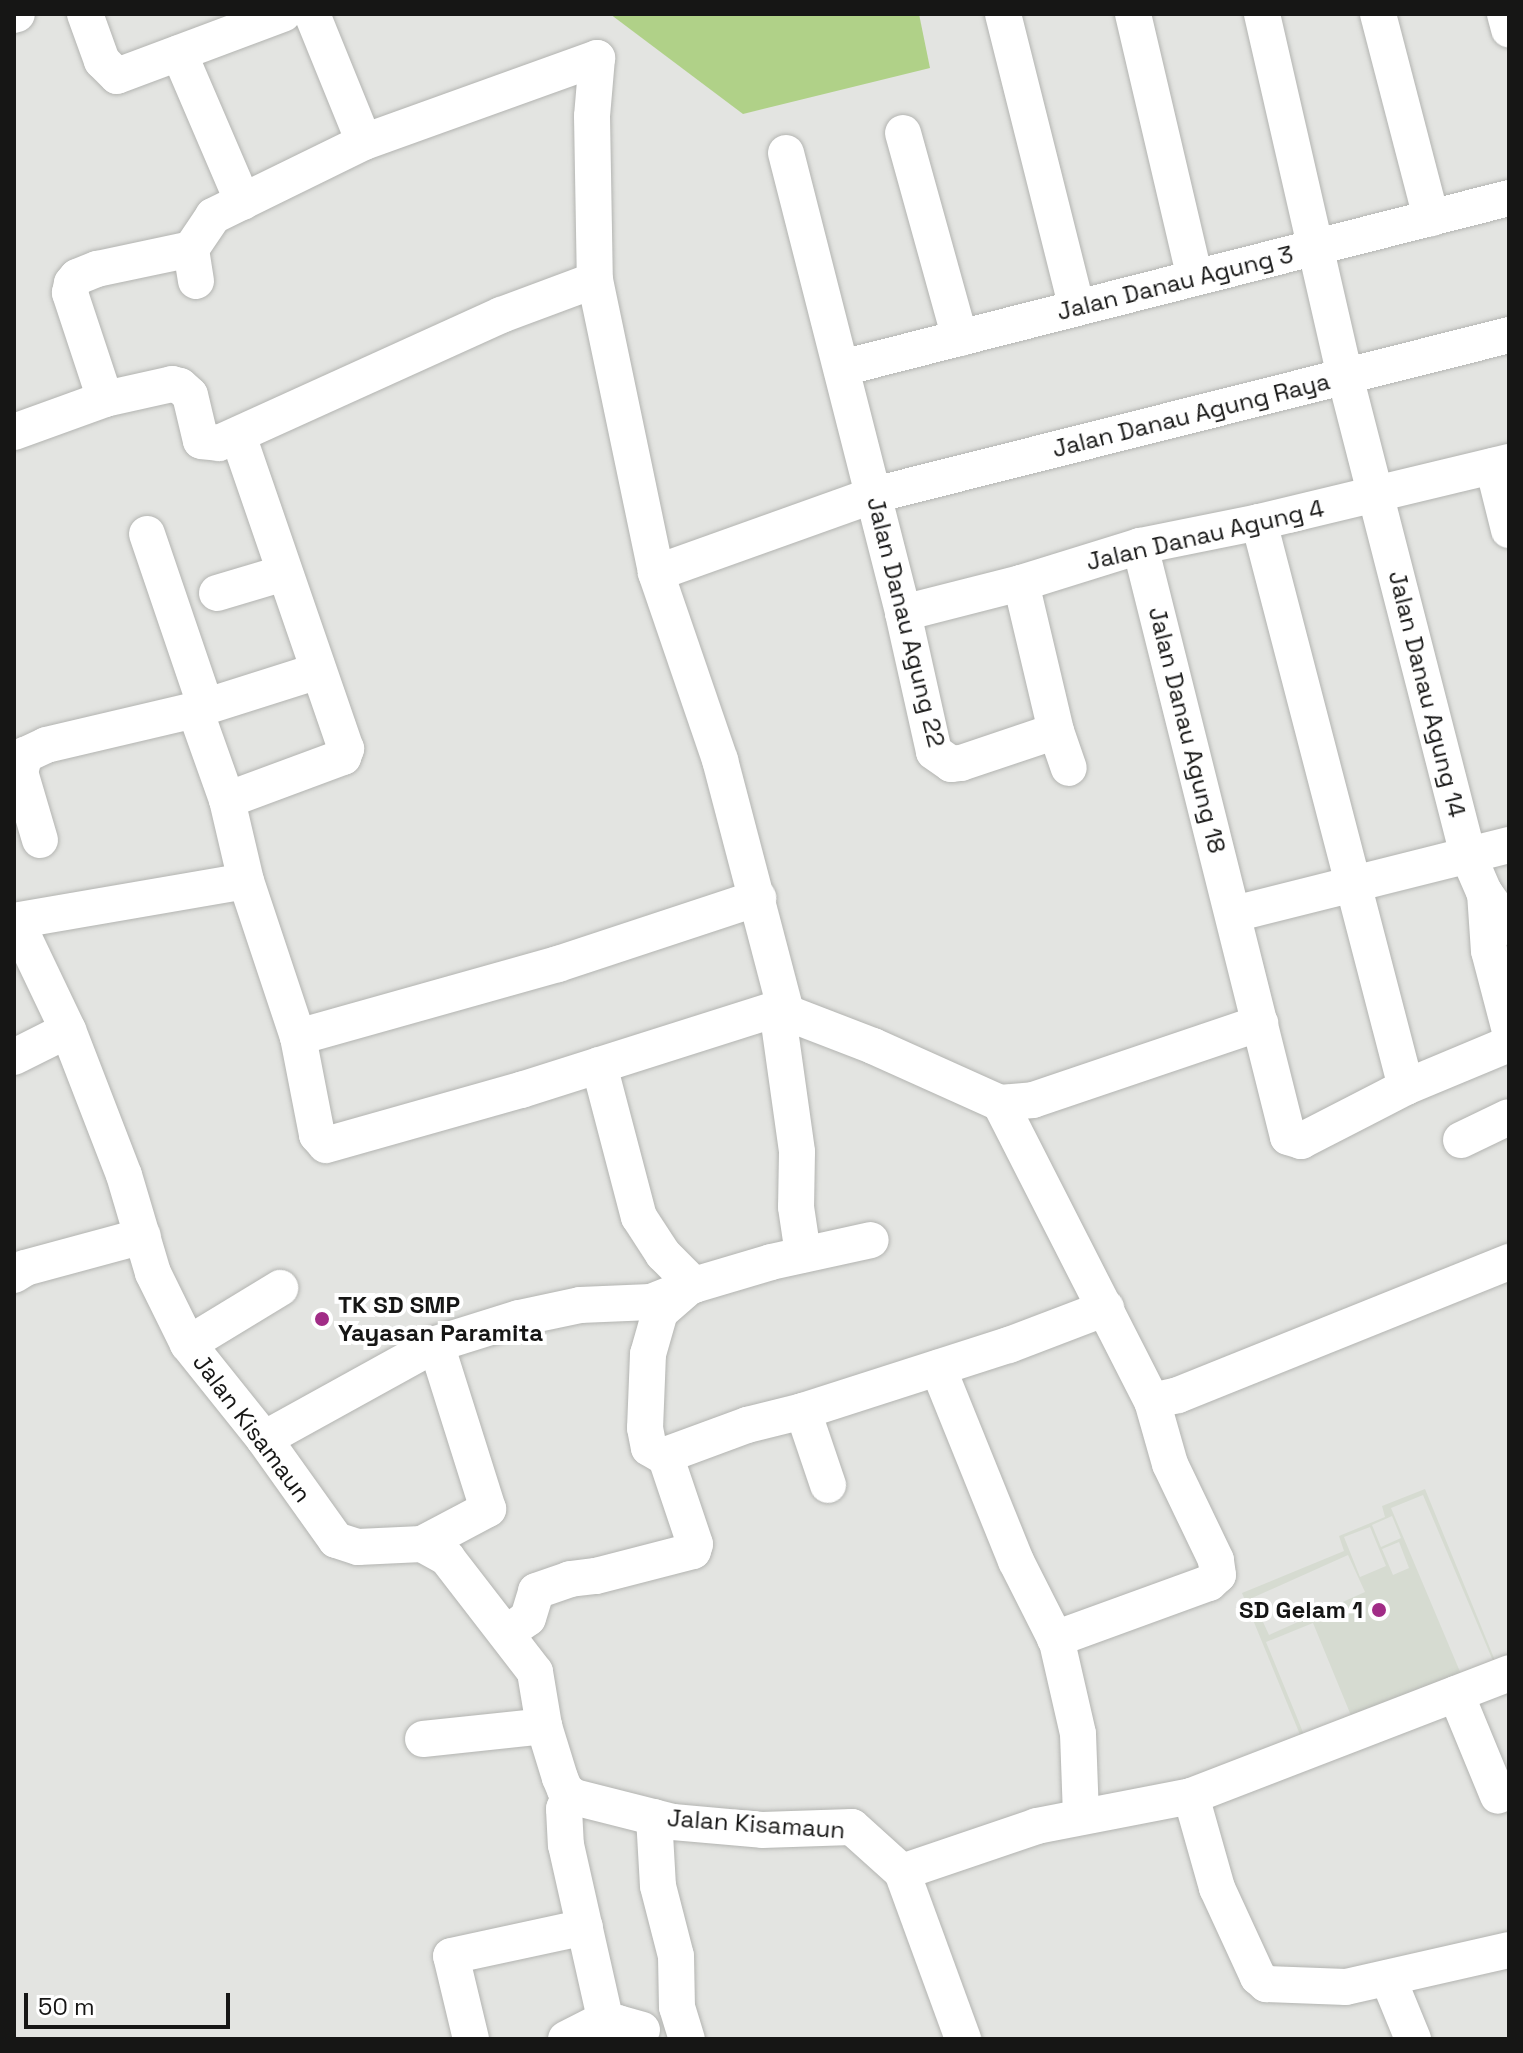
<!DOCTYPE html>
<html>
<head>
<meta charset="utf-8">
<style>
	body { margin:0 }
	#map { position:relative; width:1523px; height:2053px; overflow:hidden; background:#e3e4e1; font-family:"Space Grotesk",sans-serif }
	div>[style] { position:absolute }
	.built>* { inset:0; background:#d6dbd1 }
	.green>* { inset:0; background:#b0d188 }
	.roads { filter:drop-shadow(0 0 2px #b3b4b1) drop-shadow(0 0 2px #b3b4b1) }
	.minor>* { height:36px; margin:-18px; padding:0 18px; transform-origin:18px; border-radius:18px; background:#fff }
	.dots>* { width:22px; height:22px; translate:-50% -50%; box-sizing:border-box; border:4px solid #fff; border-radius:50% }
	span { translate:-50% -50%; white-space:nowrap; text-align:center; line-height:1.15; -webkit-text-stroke:8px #fff; paint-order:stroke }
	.street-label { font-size:24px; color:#161615 }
	.poi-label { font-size:24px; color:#161615; font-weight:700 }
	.left { translate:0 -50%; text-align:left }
	.right { translate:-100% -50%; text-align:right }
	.frame { position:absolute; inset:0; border:16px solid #161615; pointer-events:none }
	.scale { position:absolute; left:24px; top:1993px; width:206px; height:36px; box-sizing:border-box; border:4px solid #161615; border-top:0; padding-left:10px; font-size:24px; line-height:28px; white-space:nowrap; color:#161615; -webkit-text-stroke:6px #fff; paint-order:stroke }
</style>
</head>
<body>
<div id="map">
	<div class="built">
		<div style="clip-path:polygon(evenodd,1425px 1489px,1496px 1663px,1303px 1742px,1242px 1593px,1344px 1551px,1339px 1536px,1385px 1517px,1382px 1506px,1425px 1489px,1423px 1495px,1493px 1661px,1461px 1674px,1391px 1508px,1423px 1495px,1425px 1489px,1392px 1516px,1401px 1538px,1381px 1547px,1372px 1525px,1392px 1516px,1425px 1489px,1370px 1527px,1386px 1566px,1360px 1577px,1344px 1537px,1370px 1527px,1425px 1489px,1399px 1542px,1409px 1568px,1393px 1575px,1382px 1549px,1399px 1542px,1425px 1489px,1348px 1555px,1365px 1592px,1269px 1635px,1252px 1598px,1348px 1555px,1425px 1489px,1313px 1623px,1352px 1718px,1305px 1737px,1266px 1642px,1313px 1623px)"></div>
	</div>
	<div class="green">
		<div style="clip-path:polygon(610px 14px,919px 14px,930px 68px,743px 114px)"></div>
	</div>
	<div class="roads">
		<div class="minor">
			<div style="left:85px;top:14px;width:50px;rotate:70.1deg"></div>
			<div style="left:102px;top:61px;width:21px;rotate:45deg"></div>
			<div style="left:117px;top:76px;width:177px;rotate:-20.5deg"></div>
			<div style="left:312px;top:14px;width:138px;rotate:67.9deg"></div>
			<div style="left:1003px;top:14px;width:303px;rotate:75.9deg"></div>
			<div style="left:1133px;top:14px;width:271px;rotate:76.8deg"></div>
			<div style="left:1262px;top:14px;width:371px;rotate:77.1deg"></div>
			<div style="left:1345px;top:376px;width:495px;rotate:75.6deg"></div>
			<div style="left:1468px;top:855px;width:40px;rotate:66.6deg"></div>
			<div style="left:1484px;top:892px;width:43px;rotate:54.5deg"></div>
			<div style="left:1378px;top:14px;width:211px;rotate:75.4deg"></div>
			<div style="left:1505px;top:14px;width:16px;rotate:75deg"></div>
			<div style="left:14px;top:15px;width:3px;rotate:-18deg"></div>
			<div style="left:179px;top:53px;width:162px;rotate:66.8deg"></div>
			<div style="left:903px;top:133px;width:213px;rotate:74.5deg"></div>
			<div style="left:786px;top:153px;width:475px;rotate:75.7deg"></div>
			<div style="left:903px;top:613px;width:142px;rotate:77.4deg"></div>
			<div style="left:934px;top:752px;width:21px;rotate:35deg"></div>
			<div style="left:951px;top:764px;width:10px;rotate:-6deg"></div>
			<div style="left:961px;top:763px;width:100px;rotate:-18.6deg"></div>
			<div style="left:196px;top:281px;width:32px;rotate:-99deg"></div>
			<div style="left:191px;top:249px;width:40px;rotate:-56deg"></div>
			<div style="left:213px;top:216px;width:168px;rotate:-26.1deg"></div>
			<div style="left:364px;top:142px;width:248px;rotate:-19.8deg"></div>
			<div style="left:597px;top:58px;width:58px;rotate:94.9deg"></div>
			<div style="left:592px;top:116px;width:164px;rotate:89deg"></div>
			<div style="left:595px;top:280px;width:299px;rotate:78.2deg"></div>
			<div style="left:656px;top:573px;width:198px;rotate:71.1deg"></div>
			<div style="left:720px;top:760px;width:260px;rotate:75.3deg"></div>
			<div style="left:842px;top:368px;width:688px;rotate:-14.3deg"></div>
			<div style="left:105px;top:399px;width:112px;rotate:-108.3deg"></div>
			<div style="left:70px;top:293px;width:10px;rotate:-79deg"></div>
			<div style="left:72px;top:283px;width:8px;rotate:-50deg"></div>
			<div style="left:77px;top:277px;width:22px;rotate:-22deg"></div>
			<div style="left:97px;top:269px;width:96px;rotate:-12deg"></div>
			<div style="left:14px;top:432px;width:97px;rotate:-19.9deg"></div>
			<div style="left:105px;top:399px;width:69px;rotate:-12.6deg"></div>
			<div style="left:172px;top:384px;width:8px;rotate:14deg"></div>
			<div style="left:180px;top:386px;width:13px;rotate:42deg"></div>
			<div style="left:190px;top:395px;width:47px;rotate:76.6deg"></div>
			<div style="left:201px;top:441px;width:18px;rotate:6deg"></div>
			<div style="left:219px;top:443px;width:310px;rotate:-24.4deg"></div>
			<div style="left:501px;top:315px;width:100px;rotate:-20.4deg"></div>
			<div style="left:1493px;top:466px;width:66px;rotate:76deg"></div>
			<div style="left:1259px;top:522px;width:584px;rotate:75.42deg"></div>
			<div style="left:147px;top:534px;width:183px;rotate:71.2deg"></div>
			<div style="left:1140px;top:546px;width:609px;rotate:75.94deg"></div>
			<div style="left:1288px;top:1137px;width:14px;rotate:17deg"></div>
			<div style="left:1301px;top:1141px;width:118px;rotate:-27.2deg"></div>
			<div style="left:1406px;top:1087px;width:112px;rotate:-22.7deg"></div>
			<div style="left:656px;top:573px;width:232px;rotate:-19.7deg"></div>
			<div style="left:874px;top:495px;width:655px;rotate:-14.14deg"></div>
			<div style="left:1021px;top:583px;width:152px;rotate:76.7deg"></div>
			<div style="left:1056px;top:731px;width:39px;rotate:71deg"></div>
			<div style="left:217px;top:593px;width:70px;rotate:-16.6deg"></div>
			<div style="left:903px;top:613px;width:122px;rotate:-14.3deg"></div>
			<div style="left:1021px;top:583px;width:125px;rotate:-17.3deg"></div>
			<div style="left:1140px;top:546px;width:121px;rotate:-11.4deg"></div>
			<div style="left:1259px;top:522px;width:257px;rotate:-13.5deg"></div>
			<div style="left:195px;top:710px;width:96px;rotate:70.4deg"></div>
			<div style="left:227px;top:800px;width:83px;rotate:76.8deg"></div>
			<div style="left:246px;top:881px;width:164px;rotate:71.6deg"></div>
			<div style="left:298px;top:1037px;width:100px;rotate:79deg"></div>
			<div style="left:317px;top:1135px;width:13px;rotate:48deg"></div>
			<div style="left:326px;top:1145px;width:203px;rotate:-15.8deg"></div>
			<div style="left:521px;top:1090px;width:269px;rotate:-17.6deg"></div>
			<div style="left:777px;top:1009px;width:103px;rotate:21.1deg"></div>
			<div style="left:873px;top:1046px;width:139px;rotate:24.2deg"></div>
			<div style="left:1000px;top:1103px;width:33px;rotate:-5deg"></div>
			<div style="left:1033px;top:1100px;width:240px;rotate:-18.7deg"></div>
			<div style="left:227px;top:800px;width:124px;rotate:-20.3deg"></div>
			<div style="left:343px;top:757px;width:9px;rotate:-69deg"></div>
			<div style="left:346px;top:749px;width:332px;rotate:-109deg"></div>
			<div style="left:40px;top:840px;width:71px;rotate:-106.4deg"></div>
			<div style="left:20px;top:772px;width:18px;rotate:-74deg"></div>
			<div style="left:25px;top:755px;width:23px;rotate:-25deg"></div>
			<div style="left:46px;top:745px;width:153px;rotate:-13.2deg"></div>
			<div style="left:195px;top:710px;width:129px;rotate:-17.6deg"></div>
			<div style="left:1485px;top:893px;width:58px;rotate:86.1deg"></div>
			<div style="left:1489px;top:951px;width:79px;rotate:75.3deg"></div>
			<div style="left:1234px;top:914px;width:284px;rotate:-14.1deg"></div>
			<div style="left:14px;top:921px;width:235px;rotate:-9.8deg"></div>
			<div style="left:16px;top:921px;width:121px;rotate:64.5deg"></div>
			<div style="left:68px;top:1030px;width:155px;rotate:68.9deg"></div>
			<div style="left:124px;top:1175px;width:102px;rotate:73.5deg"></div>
			<div style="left:153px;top:1273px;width:79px;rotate:63.8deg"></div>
			<div style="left:188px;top:1344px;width:122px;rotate:51.3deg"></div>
			<div style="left:264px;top:1439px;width:124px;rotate:54.5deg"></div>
			<div style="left:336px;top:1540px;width:23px;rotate:18deg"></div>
			<div style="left:358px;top:1547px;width:64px;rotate:-2.7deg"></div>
			<div style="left:422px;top:1544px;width:29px;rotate:29deg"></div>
			<div style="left:447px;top:1558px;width:144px;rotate:52.3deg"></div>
			<div style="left:535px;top:1672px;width:55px;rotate:80.5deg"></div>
			<div style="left:544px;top:1726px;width:54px;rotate:72.9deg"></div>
			<div style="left:560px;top:1778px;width:13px;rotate:67deg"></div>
			<div style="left:565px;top:1790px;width:11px;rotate:38deg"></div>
			<div style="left:574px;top:1797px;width:102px;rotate:14.2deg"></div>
			<div style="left:673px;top:1822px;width:89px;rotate:5.1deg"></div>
			<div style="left:762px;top:1830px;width:90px;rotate:-1.9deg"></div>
			<div style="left:852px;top:1827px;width:67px;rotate:42deg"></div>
			<div style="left:902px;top:1872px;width:143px;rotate:-18.8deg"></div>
			<div style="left:1037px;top:1826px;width:157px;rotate:-11deg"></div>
			<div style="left:1191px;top:1796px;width:341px;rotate:-21.1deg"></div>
			<div style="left:777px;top:1009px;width:144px;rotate:82deg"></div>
			<div style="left:797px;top:1152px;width:55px;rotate:91deg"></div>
			<div style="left:796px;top:1207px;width:48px;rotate:81.5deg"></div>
			<div style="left:298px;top:1037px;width:270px;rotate:-15.7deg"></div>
			<div style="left:558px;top:964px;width:211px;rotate:-18.3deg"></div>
			<div style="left:14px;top:1057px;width:60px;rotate:-26.6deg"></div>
			<div style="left:599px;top:1065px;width:157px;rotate:75.3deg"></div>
			<div style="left:639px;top:1217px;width:44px;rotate:57deg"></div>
			<div style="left:663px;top:1254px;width:44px;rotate:45deg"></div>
			<div style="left:1000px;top:1103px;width:335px;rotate:63deg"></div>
			<div style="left:1152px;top:1401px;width:27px;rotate:-13deg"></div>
			<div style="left:1178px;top:1395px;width:357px;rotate:-21.9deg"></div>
			<div style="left:1461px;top:1140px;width:53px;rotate:-25.6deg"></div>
			<div style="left:14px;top:1275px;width:13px;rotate:-32deg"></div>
			<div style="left:25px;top:1268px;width:122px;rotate:-15.2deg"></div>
			<div style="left:689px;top:1287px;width:38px;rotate:139deg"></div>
			<div style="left:660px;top:1312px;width:44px;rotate:105.9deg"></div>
			<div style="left:648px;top:1354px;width:74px;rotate:92.3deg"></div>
			<div style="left:645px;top:1428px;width:20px;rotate:79deg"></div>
			<div style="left:649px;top:1448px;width:16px;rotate:30deg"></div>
			<div style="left:663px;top:1456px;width:90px;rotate:-20.3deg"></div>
			<div style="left:747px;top:1425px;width:58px;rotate:-14deg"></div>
			<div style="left:803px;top:1411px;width:216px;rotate:-17.8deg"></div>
			<div style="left:1009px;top:1345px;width:104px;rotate:-20.9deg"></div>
			<div style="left:188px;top:1344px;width:108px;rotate:-31.3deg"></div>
			<div style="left:938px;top:1368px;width:208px;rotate:68deg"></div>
			<div style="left:1016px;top:1561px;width:91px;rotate:63.2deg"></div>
			<div style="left:1057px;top:1642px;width:94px;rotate:77.1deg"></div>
			<div style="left:1078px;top:1734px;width:82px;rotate:87.9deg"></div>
			<div style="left:803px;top:1411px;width:78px;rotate:71.3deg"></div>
			<div style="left:264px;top:1439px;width:196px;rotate:-28.9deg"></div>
			<div style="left:436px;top:1344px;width:87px;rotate:-17.4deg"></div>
			<div style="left:519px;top:1318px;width:62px;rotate:-12deg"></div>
			<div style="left:580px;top:1305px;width:71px;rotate:-2.4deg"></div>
			<div style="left:651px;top:1302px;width:46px;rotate:-21.6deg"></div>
			<div style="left:694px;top:1285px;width:80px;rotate:-16.6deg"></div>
			<div style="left:771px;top:1262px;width:102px;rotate:-12.4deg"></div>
			<div style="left:422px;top:1544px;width:75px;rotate:-27.9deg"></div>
			<div style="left:488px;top:1509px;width:173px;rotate:-107.5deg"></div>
			<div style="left:508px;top:1632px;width:24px;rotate:-35deg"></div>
			<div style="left:528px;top:1618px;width:28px;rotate:-73deg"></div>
			<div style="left:536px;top:1591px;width:36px;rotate:-19deg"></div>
			<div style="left:570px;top:1579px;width:26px;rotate:-7deg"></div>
			<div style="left:596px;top:1576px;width:100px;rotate:-14.5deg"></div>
			<div style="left:693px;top:1551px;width:7px;rotate:-74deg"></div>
			<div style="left:695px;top:1544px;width:94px;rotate:-108.6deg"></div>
			<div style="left:1055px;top:1639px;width:164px;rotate:-20deg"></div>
			<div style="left:1209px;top:1583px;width:12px;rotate:-42deg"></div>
			<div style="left:1218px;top:1575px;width:15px;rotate:-98deg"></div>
			<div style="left:1216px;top:1560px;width:106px;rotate:-115.6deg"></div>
			<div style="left:1170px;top:1464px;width:66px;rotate:-105.9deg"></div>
			<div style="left:1456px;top:1694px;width:110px;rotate:67.6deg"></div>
			<div style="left:423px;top:1739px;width:122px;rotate:-6.1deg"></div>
			<div style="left:570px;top:1794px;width:16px;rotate:112deg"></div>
			<div style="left:564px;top:1809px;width:36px;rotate:87deg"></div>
			<div style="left:566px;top:1845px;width:182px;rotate:77.3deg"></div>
			<div style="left:1191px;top:1796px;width:96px;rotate:74.2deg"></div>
			<div style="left:1217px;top:1888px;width:98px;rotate:65.3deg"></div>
			<div style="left:1258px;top:1977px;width:11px;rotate:41deg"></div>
			<div style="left:1266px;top:1984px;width:80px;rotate:2.1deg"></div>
			<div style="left:1346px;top:1987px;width:167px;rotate:-12.8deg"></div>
			<div style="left:654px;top:1817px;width:69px;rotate:86.7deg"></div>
			<div style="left:658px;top:1886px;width:72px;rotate:75.6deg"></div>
			<div style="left:676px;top:1956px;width:51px;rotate:88.9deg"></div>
			<div style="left:677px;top:2007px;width:34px;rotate:73deg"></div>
			<div style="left:902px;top:1872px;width:178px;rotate:69.9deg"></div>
			<div style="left:1388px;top:1978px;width:66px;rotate:67.7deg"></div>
			<div style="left:471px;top:2039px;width:85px;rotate:-103.5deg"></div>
			<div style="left:451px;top:1956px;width:137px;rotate:-12.2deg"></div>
			<div style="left:566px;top:2039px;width:37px;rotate:-27deg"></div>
			<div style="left:599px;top:2022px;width:19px;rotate:3deg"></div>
			<div style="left:618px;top:2023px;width:25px;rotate:16deg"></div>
		</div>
	</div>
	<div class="dots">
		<div style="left:322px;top:1319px;background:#a12c86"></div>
		<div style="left:1379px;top:1610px;background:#a12c86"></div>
	</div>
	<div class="street-label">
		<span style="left:1175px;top:283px;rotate:-14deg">Jalan Danau Agung 3</span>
		<span style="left:1191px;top:415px;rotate:-14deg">Jalan Danau Agung Raya</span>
		<span style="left:1205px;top:535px;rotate:-13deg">Jalan Danau Agung 4</span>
		<span style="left:906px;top:622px;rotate:76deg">Jalan Danau Agung 22</span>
		<span style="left:1427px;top:694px;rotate:76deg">Jalan Danau Agung 14</span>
		<span style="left:1187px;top:730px;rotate:76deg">Jalan Danau Agung 18</span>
		<span style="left:252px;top:1428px;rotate:53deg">Jalan Kisamaun</span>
		<span style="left:756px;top:1824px;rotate:4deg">Jalan Kisamaun</span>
	</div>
	<div class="poi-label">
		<span class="left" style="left:338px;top:1319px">TK SD SMP<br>Yayasan Paramita</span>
		<span class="right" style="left:1363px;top:1610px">SD Gelam 1</span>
	</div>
	<div class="frame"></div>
	<div class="scale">50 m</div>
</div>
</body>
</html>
